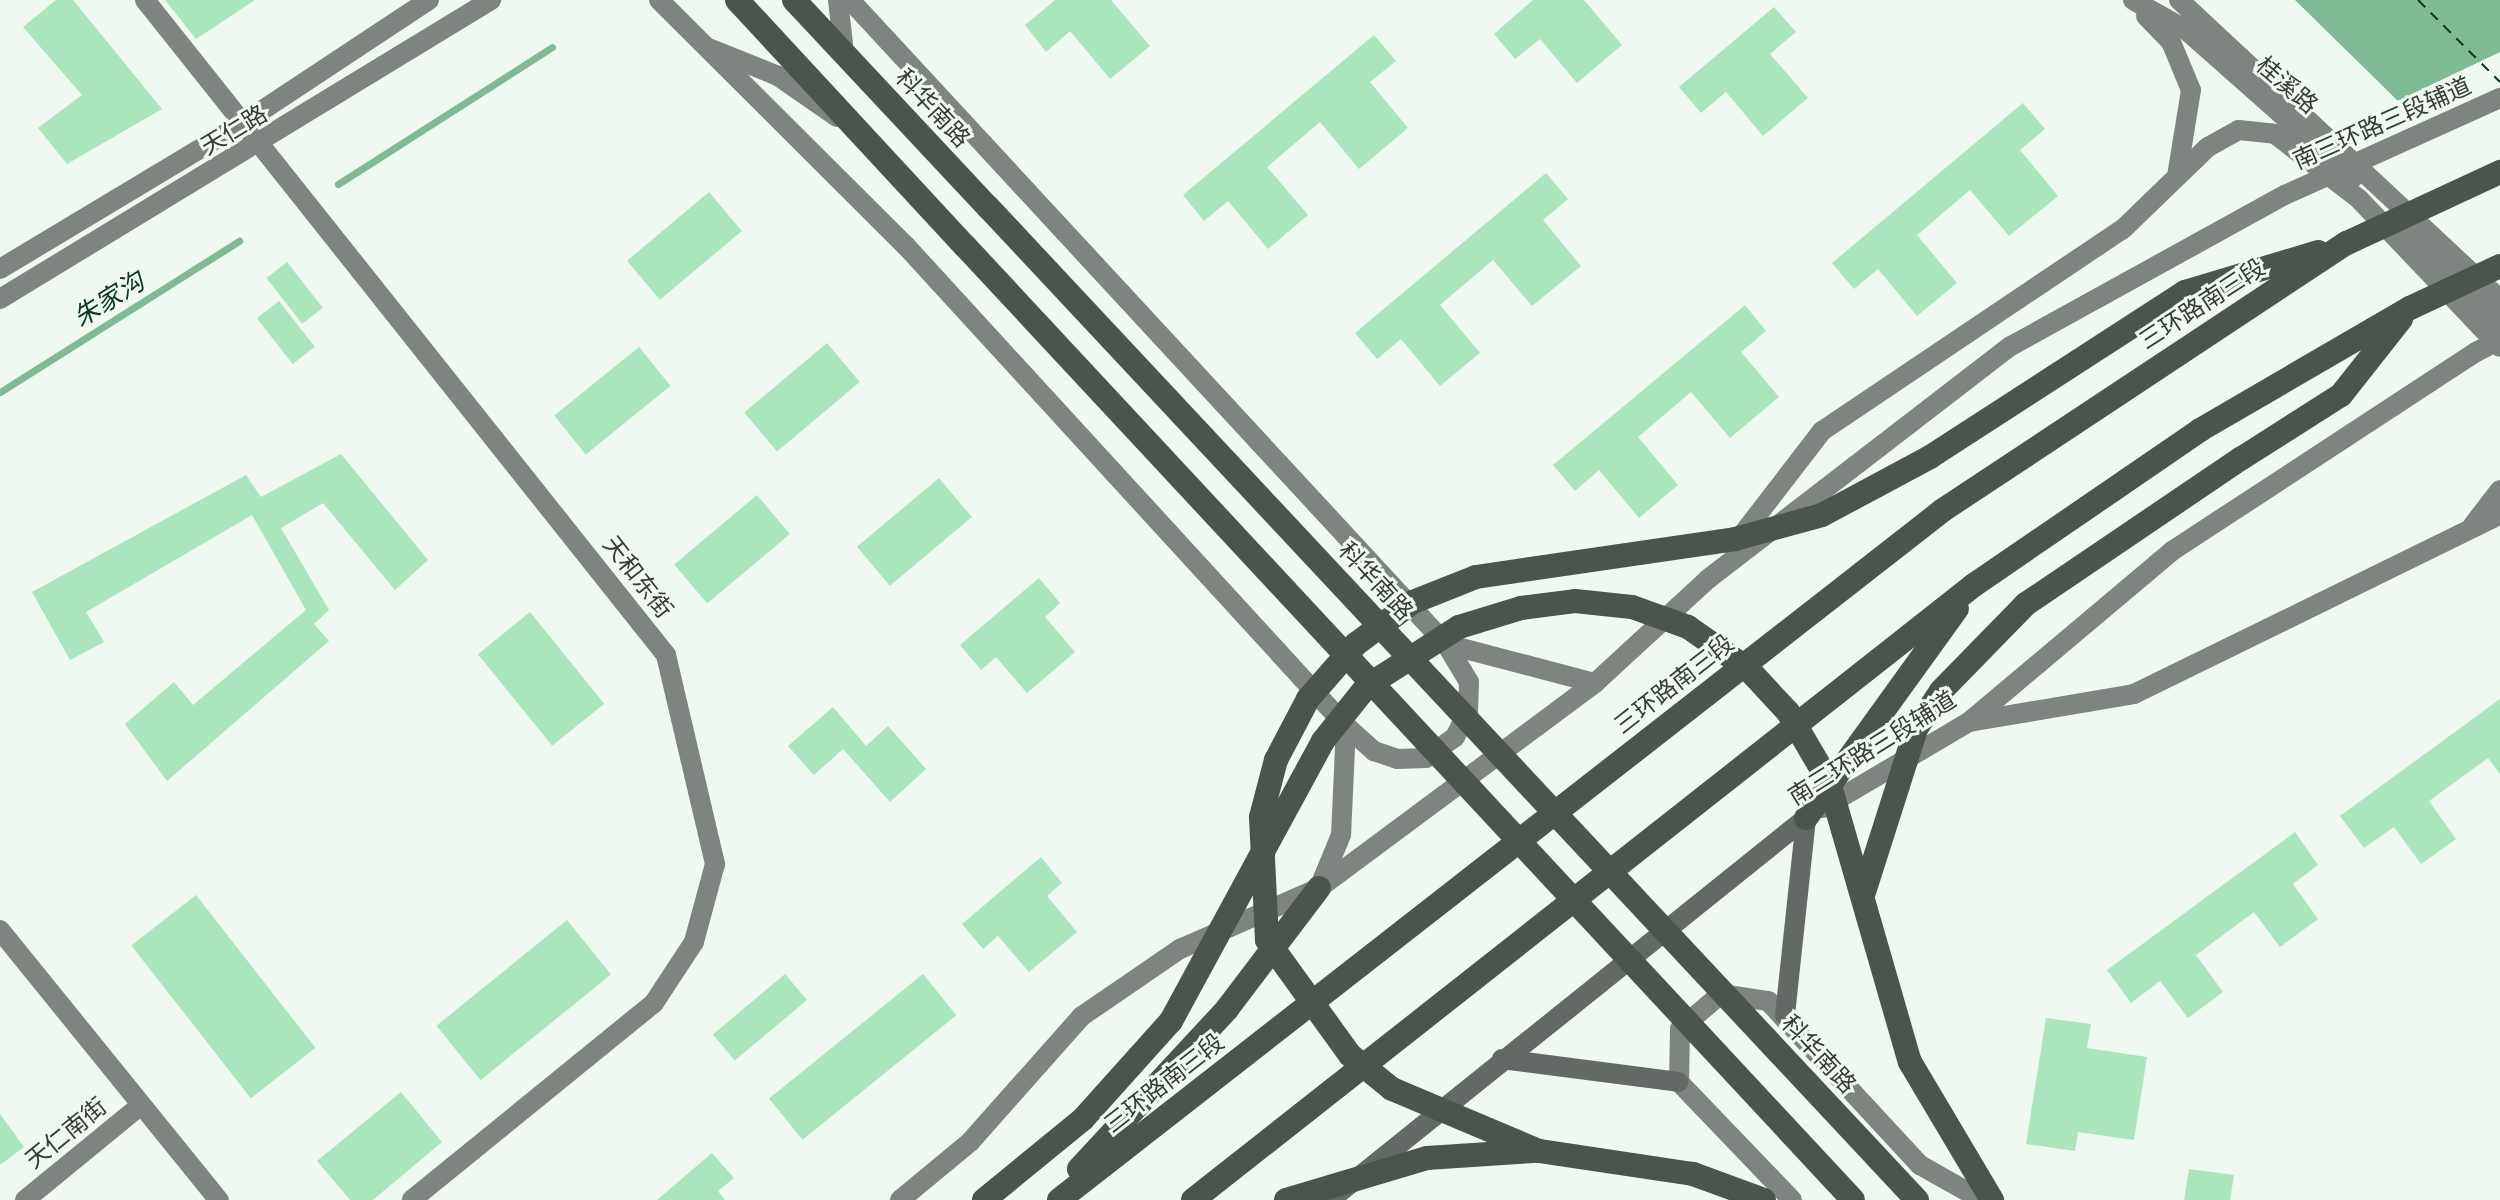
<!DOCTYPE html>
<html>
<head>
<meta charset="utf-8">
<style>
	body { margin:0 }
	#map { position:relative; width:2500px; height:1200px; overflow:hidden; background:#eff8f1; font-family:Poppins,"Noto Sans SC",sans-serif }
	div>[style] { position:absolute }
	.water>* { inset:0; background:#80ba94 }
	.pier>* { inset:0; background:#eff8f1 }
	.stream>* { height:7px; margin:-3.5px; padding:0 3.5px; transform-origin:3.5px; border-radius:3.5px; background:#80ba94 }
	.ferry>* { height:2px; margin-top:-1px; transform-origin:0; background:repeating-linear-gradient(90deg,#0a391f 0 10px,transparent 0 18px) }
	.building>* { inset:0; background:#aae5bd; transform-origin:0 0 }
	.secondary>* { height:20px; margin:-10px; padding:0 10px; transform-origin:10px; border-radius:10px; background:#7e8480 }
	.primary>* { height:20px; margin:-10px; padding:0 10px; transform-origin:10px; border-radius:10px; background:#636a65 }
	.highway>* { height:24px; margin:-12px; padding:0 12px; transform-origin:12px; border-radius:12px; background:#4c544e }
	.secondary-bridge>* { height:20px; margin:-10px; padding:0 10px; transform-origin:10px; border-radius:10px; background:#7e8480 }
	.highway-bridge>* { height:24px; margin:-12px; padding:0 12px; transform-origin:12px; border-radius:12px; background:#4c544e }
	span { translate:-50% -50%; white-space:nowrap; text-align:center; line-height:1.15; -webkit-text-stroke:6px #eff8f1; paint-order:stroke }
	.street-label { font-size:24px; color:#373b38 }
	.water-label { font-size:26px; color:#0a391f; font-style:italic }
</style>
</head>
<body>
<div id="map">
	<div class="water">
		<div style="clip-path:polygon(2295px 0,2500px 0,2500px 210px,2399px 102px)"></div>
	</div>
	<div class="pier">
		<div style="clip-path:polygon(2500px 52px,2500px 214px,2393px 103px)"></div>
	</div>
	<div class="stream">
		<div style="left:338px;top:184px;width:254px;rotate:-32.6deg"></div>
		<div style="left:0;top:392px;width:283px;rotate:-32.3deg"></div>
	</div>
	<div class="ferry">
		<div style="left:2418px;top:0;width:116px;rotate:45deg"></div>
	</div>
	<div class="building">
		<div style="clip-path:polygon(56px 0,73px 0,162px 109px,67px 164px,38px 128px,82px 95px,23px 27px)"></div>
		<div style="clip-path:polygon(165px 0,255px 0,196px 39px)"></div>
		<div style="clip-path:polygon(1055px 0,1111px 0,1150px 46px,1110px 79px,1070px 31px,1046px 52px,1025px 25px)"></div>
		<div style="clip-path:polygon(1533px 0,1584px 0,1622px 45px,1577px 83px,1540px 39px,1515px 59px,1494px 34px)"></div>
		<div style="clip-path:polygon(1774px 7px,1796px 32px,1770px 54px,1808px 98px,1763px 136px,1726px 92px,1701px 113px,1679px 87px)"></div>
		<div style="clip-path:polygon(1374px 35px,1396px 61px,1370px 82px,1408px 128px,1359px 169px,1320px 122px,1267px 167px,1308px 215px,1268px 249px,1228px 201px,1204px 221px,1183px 195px)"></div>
		<div style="clip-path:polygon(2023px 103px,2045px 129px,2020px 150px,2058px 196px,2009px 236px,1970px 190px,1917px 235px,1957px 283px,1917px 316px,1878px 269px,1854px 289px,1832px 263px)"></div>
		<div style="clip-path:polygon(1546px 173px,1568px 199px,1543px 220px,1581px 266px,1532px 306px,1493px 260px,1440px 305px,1480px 353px,1440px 386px,1401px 339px,1377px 359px,1355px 333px)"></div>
		<div style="left:709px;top:192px;width:51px;height:107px;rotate:50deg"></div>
		<div style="left:287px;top:262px;width:58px;height:26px;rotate:52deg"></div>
		<div style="left:279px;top:301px;width:58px;height:28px;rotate:52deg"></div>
		<div style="clip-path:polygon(1745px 305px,1766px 331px,1741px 352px,1779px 397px,1730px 438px,1691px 392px,1638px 437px,1678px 485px,1639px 518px,1599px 470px,1575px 491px,1553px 465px)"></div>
		<div style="left:827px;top:343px;width:51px;height:108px;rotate:50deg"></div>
		<div style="left:639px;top:347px;width:50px;height:109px;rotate:51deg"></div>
		<div style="clip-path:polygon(341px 454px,428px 560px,395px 590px,323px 503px,281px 528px,329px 610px,314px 624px,329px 641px,167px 781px,125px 724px,174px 682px,193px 705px,306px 610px,252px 515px,86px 612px,104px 642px,70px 660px,32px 592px,246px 475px,261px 497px)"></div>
		<div style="left:939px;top:478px;width:51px;height:107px;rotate:50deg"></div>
		<div style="left:757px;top:495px;width:51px;height:108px;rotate:50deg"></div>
		<div style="clip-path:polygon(1039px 578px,1060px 603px,1045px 617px,1075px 652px,1027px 693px,996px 657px,981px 670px,960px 645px)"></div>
		<div style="left:530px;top:612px;width:118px;height:67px;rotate:51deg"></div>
		<div style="clip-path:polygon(2500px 699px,2500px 774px,2488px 758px,2429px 801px,2456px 839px,2421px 864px,2394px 827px,2364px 848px,2340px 816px)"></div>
		<div style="clip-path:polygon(833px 707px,866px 746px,888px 726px,926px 769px,890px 802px,843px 749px,814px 775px,788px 746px)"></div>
		<div style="clip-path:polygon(2295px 832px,2318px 865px,2293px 884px,2318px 919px,2280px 947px,2254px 912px,2196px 955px,2223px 992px,2188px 1018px,2160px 981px,2131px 1003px,2107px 970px)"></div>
		<div style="clip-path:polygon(1041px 857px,1062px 883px,1047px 896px,1077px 932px,1029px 972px,998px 936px,983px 949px,962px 924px)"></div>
		<div style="left:196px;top:895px;width:194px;height:82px;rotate:52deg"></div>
		<div style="left:567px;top:920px;width:70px;height:168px;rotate:51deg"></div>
		<div style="left:785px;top:974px;width:34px;height:94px;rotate:50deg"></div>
		<div style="left:923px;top:974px;width:53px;height:198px;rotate:51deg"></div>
		<div style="clip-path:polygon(2046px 1018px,2091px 1024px,2087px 1048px,2147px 1057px,2134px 1140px,2078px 1132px,2075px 1151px,2026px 1144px)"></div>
		<div style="clip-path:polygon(401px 1092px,442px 1142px,373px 1200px,350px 1200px,317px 1161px)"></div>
		<div style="clip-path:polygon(0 1114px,24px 1147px,0 1165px)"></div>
		<div style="clip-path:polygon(712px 1153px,734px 1178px,718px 1191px,725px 1200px,657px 1200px)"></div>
		<div style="clip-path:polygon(2189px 1169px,2234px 1175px,2230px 1200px,2184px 1200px)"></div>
	</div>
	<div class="secondary">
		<div style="left:145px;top:0;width:837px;rotate:51.5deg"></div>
		<div style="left:666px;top:655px;width:215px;rotate:76.8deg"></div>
		<div style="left:715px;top:864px;width:81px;rotate:105.1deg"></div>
		<div style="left:694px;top:942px;width:73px;rotate:123.3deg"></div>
		<div style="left:654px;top:1003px;width:312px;rotate:140.9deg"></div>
		<div style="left:659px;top:0;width:349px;rotate:44.9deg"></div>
		<div style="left:906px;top:246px;width:651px;rotate:47.49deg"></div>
		<div style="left:1346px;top:726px;width:109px;rotate:92.6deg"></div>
		<div style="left:1341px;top:835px;width:57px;rotate:112.5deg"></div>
		<div style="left:838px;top:0;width:53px;rotate:83.5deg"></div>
		<div style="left:850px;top:0;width:877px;rotate:47.22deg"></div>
		<div style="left:1446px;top:644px;width:154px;rotate:14.7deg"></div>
		<div style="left:2133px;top:0;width:61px;rotate:29.5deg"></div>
		<div style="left:2186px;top:30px;width:223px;rotate:41.5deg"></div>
		<div style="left:2179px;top:0;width:439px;rotate:43deg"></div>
		<div style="left:2146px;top:16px;width:36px;rotate:46deg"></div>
		<div style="left:2171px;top:42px;width:52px;rotate:67.4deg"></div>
		<div style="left:2191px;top:90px;width:87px;rotate:99.2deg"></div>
		<div style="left:711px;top:49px;width:72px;rotate:21.9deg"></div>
		<div style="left:778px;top:76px;width:72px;rotate:34.8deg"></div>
		<div style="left:2397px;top:219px;width:146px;rotate:45.3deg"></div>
		<div style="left:0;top:269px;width:283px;rotate:-31deg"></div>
		<div style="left:243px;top:123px;width:223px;rotate:-33.5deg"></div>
		<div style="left:0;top:299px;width:575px;rotate:-31.34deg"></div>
		<div style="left:2473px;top:525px;width:44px;rotate:-52.4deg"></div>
		<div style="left:1735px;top:544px;width:143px;rotate:-52.4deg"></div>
		<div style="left:1822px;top:431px;width:362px;rotate:-33.9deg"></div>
		<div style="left:2123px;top:229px;width:118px;rotate:-44deg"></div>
		<div style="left:2208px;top:147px;width:35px;rotate:-29deg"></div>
		<div style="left:2239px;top:130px;width:36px;rotate:6deg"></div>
		<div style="left:2275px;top:134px;width:106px;rotate:37.7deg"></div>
		<div style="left:2359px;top:199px;width:204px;rotate:46.4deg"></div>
		<div style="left:1969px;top:722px;width:167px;rotate:-9.6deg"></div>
		<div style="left:2134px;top:694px;width:407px;rotate:-26.1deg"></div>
		<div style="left:1346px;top:726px;width:38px;rotate:42deg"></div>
		<div style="left:1374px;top:751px;width:24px;rotate:19deg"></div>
		<div style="left:1397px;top:759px;width:29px;rotate:-2deg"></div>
		<div style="left:1426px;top:758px;width:36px;rotate:-36deg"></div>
		<div style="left:1455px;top:737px;width:28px;rotate:-63deg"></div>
		<div style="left:1468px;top:712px;width:30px;rotate:-88deg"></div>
		<div style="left:1469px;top:682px;width:44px;rotate:-121.2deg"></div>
		<div style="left:1823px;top:808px;width:169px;rotate:-30.5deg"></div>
		<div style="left:1969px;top:722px;width:265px;rotate:-40.1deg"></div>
		<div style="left:2172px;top:551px;width:363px;rotate:-33.2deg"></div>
		<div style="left:0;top:930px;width:348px;rotate:51deg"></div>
		<div style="left:25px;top:1200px;width:149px;rotate:-39.3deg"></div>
		<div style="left:900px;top:1200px;width:91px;rotate:-39.6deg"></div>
		<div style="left:970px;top:1142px;width:169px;rotate:-48.4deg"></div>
		<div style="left:1082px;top:1016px;width:119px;rotate:-34.4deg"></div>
		<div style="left:1180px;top:949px;width:152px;rotate:-23.7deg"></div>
		<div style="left:1319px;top:888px;width:344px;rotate:-36.6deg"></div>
		<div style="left:1595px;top:683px;width:154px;rotate:-42.6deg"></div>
		<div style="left:1708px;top:579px;width:382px;rotate:-37.6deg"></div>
		<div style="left:2011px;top:346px;width:313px;rotate:-28.9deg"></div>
		<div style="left:1792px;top:1200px;width:163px;rotate:-133.8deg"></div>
		<div style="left:1679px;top:1082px;width:53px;rotate:-88.9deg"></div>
		<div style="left:1680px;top:1029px;width:54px;rotate:-40.5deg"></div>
		<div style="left:1721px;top:994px;width:48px;rotate:8.5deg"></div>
		<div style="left:1768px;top:1001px;width:224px;rotate:47.2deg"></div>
		<div style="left:1920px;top:1165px;width:71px;rotate:29.4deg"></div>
	</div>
	<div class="primary">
		<div style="left:1785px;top:1015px;width:198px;rotate:-83.9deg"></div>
		<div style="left:1502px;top:1059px;width:178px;rotate:7.4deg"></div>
		<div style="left:1330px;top:1200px;width:610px;rotate:-38.75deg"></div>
	</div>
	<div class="highway">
		<div style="left:737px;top:0;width:335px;rotate:47.2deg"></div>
		<div style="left:794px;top:0;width:284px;rotate:46.9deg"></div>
		<div style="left:1930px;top:457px;width:304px;rotate:-32.9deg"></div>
		<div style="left:2185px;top:292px;width:139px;rotate:-16.7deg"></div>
		<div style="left:2242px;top:458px;width:117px;rotate:-32.5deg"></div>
		<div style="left:2341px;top:395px;width:97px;rotate:-51.7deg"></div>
		<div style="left:1806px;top:818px;width:258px;rotate:-54.2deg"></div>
		<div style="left:1079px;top:1169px;width:218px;rotate:-47.2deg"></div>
		<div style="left:1227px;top:1009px;width:152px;rotate:-52.8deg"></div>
		<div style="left:984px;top:1200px;width:128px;rotate:-39.3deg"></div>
		<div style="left:1083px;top:1119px;width:132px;rotate:-48.1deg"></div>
		<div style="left:1059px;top:1200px;width:1121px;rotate:-37.97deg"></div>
		<div style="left:1943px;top:510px;width:484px;rotate:-33.5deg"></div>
		<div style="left:1193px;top:1200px;width:994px;rotate:-38.22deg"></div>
		<div style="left:1974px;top:585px;width:274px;rotate:-34.4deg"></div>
		<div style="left:2200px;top:430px;width:243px;rotate:-30.2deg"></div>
	</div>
	<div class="secondary-bridge">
		<div style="left:2285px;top:195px;width:236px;rotate:-24.3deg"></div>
		<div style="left:2476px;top:352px;width:27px;rotate:-27deg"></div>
	</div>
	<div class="highway-bridge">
		<div style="left:988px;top:207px;width:1360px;rotate:46.91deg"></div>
		<div style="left:2347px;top:243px;width:169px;rotate:-24.9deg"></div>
		<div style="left:965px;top:246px;width:1303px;rotate:47.05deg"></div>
		<div style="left:2410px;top:308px;width:99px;rotate:-25deg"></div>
		<div style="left:1864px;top:892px;width:171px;rotate:-72.3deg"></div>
		<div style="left:1916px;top:729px;width:45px;rotate:-56.7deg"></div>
		<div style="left:1941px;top:691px;width:122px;rotate:-45.7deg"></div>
		<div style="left:2026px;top:604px;width:261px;rotate:-34.1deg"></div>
		<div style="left:1171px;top:1021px;width:319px;rotate:-61.5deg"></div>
		<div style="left:1323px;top:741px;width:70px;rotate:-51.3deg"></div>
		<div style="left:1367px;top:686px;width:109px;rotate:-32.7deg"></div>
		<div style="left:1459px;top:627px;width:65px;rotate:-17deg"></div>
		<div style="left:1521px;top:608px;width:54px;rotate:-7.4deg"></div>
		<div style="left:1575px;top:601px;width:57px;rotate:6deg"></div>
		<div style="left:1632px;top:607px;width:59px;rotate:19.7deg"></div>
		<div style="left:1688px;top:627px;width:73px;rotate:35deg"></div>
		<div style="left:1748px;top:669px;width:59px;rotate:47.1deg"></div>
		<div style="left:1788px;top:712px;width:81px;rotate:59.6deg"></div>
		<div style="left:1829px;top:782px;width:291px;rotate:73.9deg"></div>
		<div style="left:1910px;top:1062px;width:161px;rotate:59.3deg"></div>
		<div style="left:1286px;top:1200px;width:147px;rotate:-16.6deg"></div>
		<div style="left:1427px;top:1158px;width:106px;rotate:-3.8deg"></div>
		<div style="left:1764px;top:1200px;width:76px;rotate:-159.9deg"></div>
		<div style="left:1693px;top:1174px;width:156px;rotate:-171.5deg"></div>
		<div style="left:1539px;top:1151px;width:160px;rotate:-157.1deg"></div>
		<div style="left:1392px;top:1089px;width:54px;rotate:-141deg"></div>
		<div style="left:1350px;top:1055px;width:142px;rotate:-125.8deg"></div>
		<div style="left:1267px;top:940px;width:123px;rotate:-92.8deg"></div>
		<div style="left:1261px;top:817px;width:59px;rotate:-75.3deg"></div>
		<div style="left:1276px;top:760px;width:69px;rotate:-62.3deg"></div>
		<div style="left:1308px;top:699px;width:73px;rotate:-48.9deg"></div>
		<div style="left:1356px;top:644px;width:71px;rotate:-36.4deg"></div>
		<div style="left:1413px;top:602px;width:68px;rotate:-21.6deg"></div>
		<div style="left:1476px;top:577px;width:262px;rotate:-8.3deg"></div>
		<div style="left:1735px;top:539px;width:90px;rotate:-15.4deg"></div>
		<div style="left:1822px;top:515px;width:123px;rotate:-28.2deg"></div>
	</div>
	<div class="street-label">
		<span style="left:2287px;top:85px;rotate:41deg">桂溪路</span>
		<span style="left:933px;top:108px;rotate:47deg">科华南路</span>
		<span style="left:2382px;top:123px;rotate:-24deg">南三环路三段辅道</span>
		<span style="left:234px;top:130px;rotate:-31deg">天仁路</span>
		<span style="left:2202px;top:304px;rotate:-33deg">三环路南三段</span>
		<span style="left:638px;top:577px;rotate:52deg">天和东街</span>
		<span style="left:1376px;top:581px;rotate:47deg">科华南路</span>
		<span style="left:1674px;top:684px;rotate:-38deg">三环路南三段</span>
		<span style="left:1872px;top:748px;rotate:-32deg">南三环路三段辅道</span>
		<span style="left:1819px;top:1054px;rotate:47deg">科华南路</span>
		<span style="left:1164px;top:1083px;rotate:-38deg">三环路南三段</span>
		<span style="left:66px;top:1133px;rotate:-39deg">天仁南街</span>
	</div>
	<div class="water-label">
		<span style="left:109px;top:300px;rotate:-32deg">朱家沟</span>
	</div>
</div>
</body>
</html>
